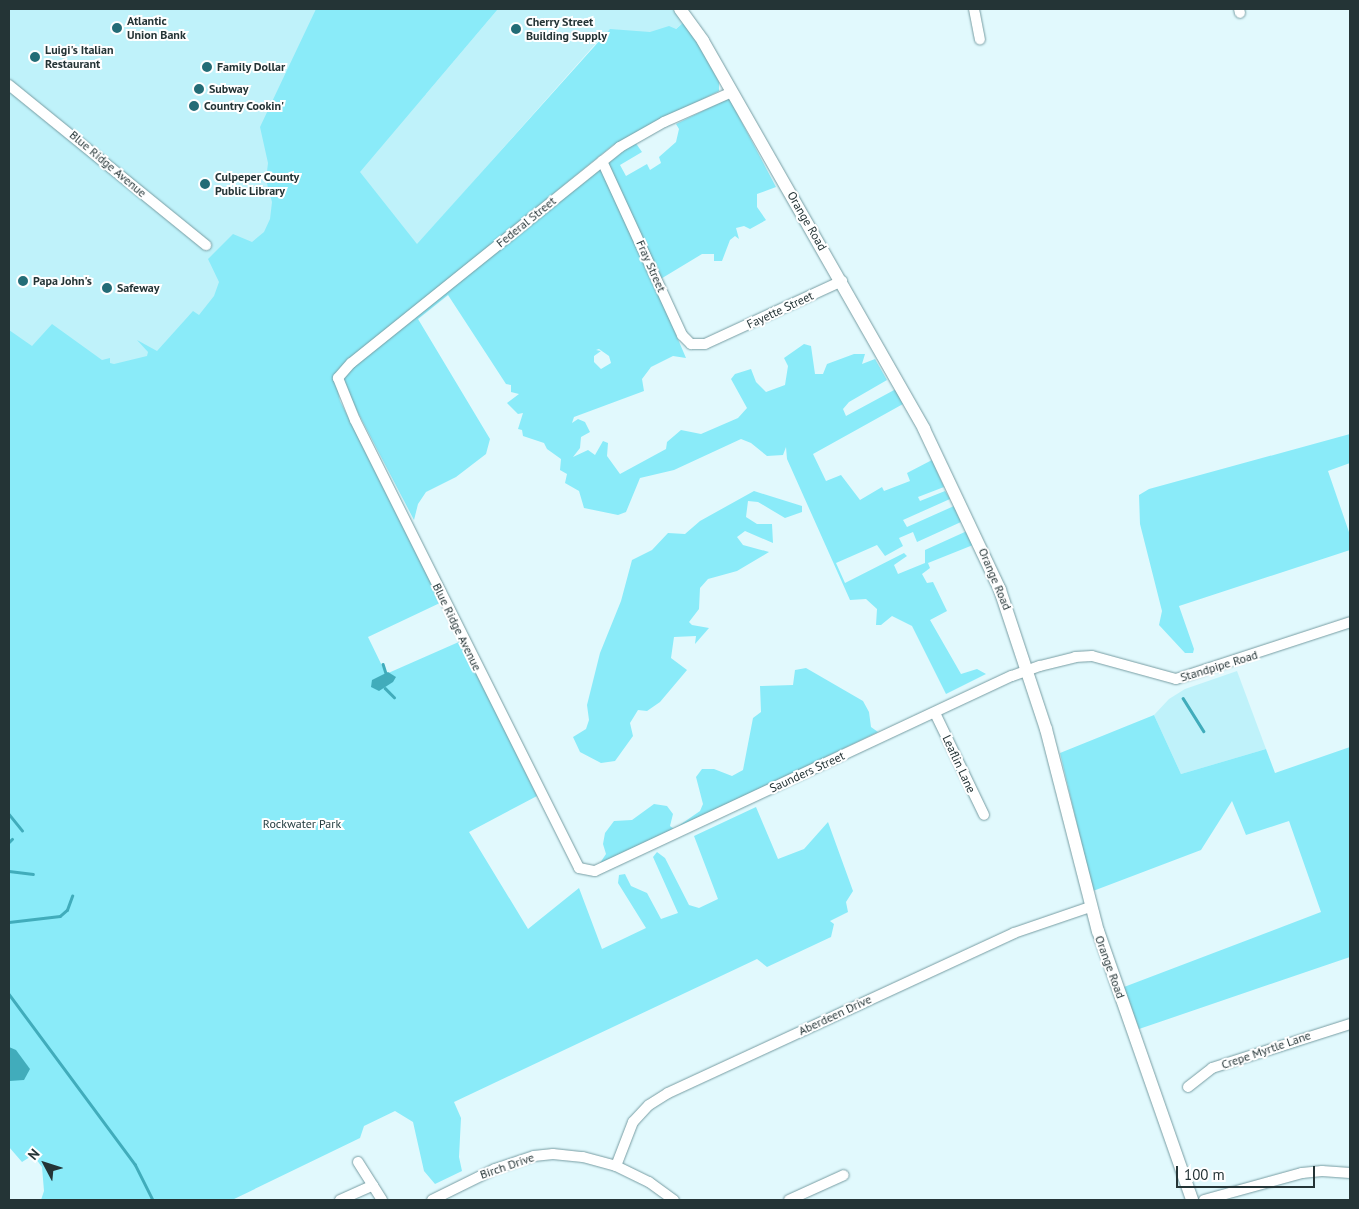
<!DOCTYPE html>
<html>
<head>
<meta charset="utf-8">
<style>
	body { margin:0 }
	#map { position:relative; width:1359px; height:1209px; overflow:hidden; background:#e1f9fd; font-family:"PT Sans",sans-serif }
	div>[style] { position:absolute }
	.built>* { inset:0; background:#bff2fa }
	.green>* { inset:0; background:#8aebf9 }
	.water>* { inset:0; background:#41acbb }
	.stream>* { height:2.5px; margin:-1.25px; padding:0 1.25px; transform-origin:1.25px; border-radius:1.25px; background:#41acbb }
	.roads { filter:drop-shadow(0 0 1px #779da3) drop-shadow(0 0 1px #779da3) }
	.minor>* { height:10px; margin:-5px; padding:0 5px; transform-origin:5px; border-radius:5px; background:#fff }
	.major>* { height:12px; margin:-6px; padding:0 6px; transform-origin:6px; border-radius:6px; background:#fff }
	.dots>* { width:14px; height:14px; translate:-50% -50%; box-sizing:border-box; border:2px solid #fff; border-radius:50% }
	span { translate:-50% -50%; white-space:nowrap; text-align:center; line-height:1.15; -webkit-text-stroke:4px #fff; paint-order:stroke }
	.poi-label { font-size:12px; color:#243436; font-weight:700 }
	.left { translate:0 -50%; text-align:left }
	.street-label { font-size:12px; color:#243436 }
	.park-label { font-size:12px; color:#253e41 }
	.frame { position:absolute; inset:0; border:10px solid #243436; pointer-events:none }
	.north { position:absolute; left:20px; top:1139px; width:50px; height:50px; -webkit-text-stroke:4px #fff; paint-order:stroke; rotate:310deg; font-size:14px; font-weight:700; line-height:20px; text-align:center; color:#243436 }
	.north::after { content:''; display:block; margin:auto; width:18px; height:22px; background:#243436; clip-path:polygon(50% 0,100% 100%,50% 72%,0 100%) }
	.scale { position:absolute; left:1176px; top:1166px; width:139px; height:22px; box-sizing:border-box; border:2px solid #243436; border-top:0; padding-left:6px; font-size:15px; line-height:18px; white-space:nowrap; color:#243436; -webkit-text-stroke:4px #fff; paint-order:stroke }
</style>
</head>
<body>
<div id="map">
	<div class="built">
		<div style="clip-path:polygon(10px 9px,335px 9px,426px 94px,498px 9px,673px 9px,684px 22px,655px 46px,606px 32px,417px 245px,359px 172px,277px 271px,84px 400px,9px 334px)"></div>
		<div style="clip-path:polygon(1237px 671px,1266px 749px,1181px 774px,1154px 715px,1169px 699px,1185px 689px)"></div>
	</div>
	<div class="green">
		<div style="clip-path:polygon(316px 9px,498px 9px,360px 172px,417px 244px,610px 29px,650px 32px,669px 26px,676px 29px,684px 22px,696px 40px,719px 82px,719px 91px,613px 145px,345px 363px,335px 376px,340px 401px,442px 602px,368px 637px,386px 674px,461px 641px,537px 796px,469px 832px,528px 929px,579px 888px,602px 949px,646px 928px,618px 883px,619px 875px,625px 874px,631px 886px,647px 893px,661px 919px,678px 913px,653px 857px,657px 852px,665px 858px,689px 905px,699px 908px,718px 899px,694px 836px,756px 807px,778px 859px,804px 849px,828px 822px,853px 891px,846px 902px,848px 912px,830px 921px,834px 924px,831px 937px,767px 967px,757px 959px,454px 1102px,461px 1118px,459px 1157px,462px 1171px,435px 1184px,424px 1171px,413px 1122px,395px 1111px,364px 1126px,360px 1138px,232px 1200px,41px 1200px,44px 1191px,42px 1167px,33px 1155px,22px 1162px,9px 1147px,9px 330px,32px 346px,52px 324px,102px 360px,110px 358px,110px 363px,114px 364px,147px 356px,148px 352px,137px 340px,157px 351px,193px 311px,199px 315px,214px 296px,219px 282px,208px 259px,233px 234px,252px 242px,264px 232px,270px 219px,272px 202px,266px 180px,268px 163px,260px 127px)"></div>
		<div style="clip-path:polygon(evenodd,729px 98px,776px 187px,757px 194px,757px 207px,766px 220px,750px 229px,744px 226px,736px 228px,739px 239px,735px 236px,730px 240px,722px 261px,714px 261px,714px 254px,702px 254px,654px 283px,686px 358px,673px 356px,651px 367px,642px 379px,644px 391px,574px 417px,572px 423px,578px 419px,585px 422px,590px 432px,581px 437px,580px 448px,573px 457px,588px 450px,595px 455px,603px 441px,608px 443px,607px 456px,620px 474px,666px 449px,667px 442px,681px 430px,701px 434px,738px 418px,747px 408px,731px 379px,735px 374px,751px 369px,756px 382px,766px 392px,785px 385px,788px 366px,784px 358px,804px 344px,811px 346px,815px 374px,823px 374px,827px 364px,854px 354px,865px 354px,862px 364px,875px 359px,887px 380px,849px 402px,843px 409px,846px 416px,896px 389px,903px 404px,813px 454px,826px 481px,841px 475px,860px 500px,882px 487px,884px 491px,910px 481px,907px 473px,932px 460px,944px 487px,918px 497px,920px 501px,945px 491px,950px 499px,903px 520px,907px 527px,954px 506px,961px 522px,917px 542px,913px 532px,899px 538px,903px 546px,885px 556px,877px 545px,836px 563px,845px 583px,904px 553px,907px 556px,894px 565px,898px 574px,925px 563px,925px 550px,967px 531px,973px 545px,928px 563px,930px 568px,922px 574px,927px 583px,933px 582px,947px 611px,930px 620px,961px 674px,977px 669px,986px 674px,946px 694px,912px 626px,892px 616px,881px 625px,876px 625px,877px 609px,866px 599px,850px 600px,787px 459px,786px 447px,783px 455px,767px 456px,751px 443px,741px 439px,674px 470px,640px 478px,626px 512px,618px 515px,584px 508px,579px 491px,565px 483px,567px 474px,560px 470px,561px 459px,547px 449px,544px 443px,523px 436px,522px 430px,518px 429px,523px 413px,518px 414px,507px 403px,519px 394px,511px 392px,511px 385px,506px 384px,448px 295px,418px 319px,490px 439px,486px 454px,456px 477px,426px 492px,418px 504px,414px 520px,342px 382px,345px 373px,635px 142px,642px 152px,620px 165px,626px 176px,647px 164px,650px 170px,661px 163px,659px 157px,676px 142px,679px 129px,676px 124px,729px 98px,599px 349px,609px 356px,611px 363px,601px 369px,594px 362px,594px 356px,601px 351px,596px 350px,599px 349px)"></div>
		<div style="clip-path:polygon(1350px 434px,1350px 463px,1328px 471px,1350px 535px,1350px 550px,1179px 606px,1194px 649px,1193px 653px,1185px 653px,1159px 625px,1162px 611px,1140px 524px,1139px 495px,1149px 489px)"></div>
		<div style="clip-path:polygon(754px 491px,802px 506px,802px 512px,785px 518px,758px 502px,748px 501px,746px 517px,757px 524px,772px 524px,773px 543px,745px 531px,737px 537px,743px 545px,769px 552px,737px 571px,708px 579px,700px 588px,699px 609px,689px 622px,692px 625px,709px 628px,695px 644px,696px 636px,674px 637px,671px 658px,687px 670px,660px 702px,647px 711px,638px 710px,630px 723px,633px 736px,615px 761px,601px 763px,580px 752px,573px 737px,586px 729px,589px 720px,587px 705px,600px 653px,621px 601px,632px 560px,652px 550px,668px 533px,685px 534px,700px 521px)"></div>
		<div style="clip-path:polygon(806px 668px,863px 701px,869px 712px,871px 727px,878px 732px,610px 861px,600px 863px,606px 854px,603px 844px,605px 833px,614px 821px,632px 820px,654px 804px,667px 806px,673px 814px,670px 826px,674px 829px,700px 811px,703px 804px,696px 777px,702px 769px,714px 769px,732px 776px,743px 770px,753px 718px,761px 712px,760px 686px,793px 685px,795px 670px)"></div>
		<div style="clip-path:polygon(1154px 715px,1181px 774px,1266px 749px,1275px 773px,1350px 747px,1350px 957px,1139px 1029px,1124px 987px,1321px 912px,1289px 821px,1246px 835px,1232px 801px,1201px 850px,1093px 891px,1060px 753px)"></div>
	</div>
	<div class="water">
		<div style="clip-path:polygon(388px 672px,396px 677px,393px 682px,379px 691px,371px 687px,372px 680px)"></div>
		<div style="clip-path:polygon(9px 1047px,16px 1050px,30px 1069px,24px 1080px,9px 1081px)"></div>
	</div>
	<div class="stream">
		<div style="left:383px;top:664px;width:9px;rotate:72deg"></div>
		<div style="left:385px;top:688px;width:13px;rotate:45deg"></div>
		<div style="left:1183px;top:698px;width:39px;rotate:58deg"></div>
		<div style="left:9px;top:814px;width:21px;rotate:51deg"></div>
		<div style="left:9px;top:842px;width:4px;rotate:-45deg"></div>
		<div style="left:9px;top:871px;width:24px;rotate:7deg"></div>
		<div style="left:9px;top:922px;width:51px;rotate:-6.7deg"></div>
		<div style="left:60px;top:916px;width:9px;rotate:-41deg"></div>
		<div style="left:67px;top:910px;width:15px;rotate:-70deg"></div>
		<div style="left:9px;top:994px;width:212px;rotate:53.5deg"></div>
		<div style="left:135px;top:1164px;width:40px;rotate:63.4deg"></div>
	</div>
	<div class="roads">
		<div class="minor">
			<div style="left:974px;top:9px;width:31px;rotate:79deg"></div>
			<div style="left:1239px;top:9px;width:4px;rotate:76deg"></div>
			<div style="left:9px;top:85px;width:254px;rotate:39.1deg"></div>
			<div style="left:732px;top:92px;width:74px;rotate:156.2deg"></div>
			<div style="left:664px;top:122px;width:51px;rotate:150.4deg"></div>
			<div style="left:620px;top:147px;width:345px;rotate:141.2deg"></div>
			<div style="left:351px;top:363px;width:20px;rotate:131deg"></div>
			<div style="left:338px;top:378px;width:45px;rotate:68deg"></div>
			<div style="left:355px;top:420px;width:501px;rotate:63.43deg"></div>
			<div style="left:579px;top:868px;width:16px;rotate:11deg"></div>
			<div style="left:595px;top:871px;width:460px;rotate:-25.1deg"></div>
			<div style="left:1012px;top:676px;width:30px;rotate:-20deg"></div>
			<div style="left:1040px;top:666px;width:36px;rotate:-14deg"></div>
			<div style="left:1075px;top:657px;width:17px;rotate:-3deg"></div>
			<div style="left:1092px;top:656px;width:87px;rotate:15.3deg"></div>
			<div style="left:1176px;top:679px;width:183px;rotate:-18.1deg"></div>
			<div style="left:602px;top:161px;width:192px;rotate:65.3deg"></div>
			<div style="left:682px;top:335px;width:13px;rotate:45deg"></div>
			<div style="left:691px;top:344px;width:14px"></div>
			<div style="left:705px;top:344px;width:151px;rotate:-24.7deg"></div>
			<div style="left:935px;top:713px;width:113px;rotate:64.3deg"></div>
			<div style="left:1188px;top:1087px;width:31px;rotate:-38deg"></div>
			<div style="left:1212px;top:1068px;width:145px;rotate:-17.7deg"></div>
			<div style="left:358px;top:1162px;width:45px;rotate:57.7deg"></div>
			<div style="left:616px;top:1166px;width:47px;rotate:-68.9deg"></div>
			<div style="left:633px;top:1122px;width:23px;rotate:-47deg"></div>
			<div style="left:649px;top:1105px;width:22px;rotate:-32deg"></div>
			<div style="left:668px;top:1093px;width:381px;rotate:-24.8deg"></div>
			<div style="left:1014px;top:933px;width:80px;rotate:-18.9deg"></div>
			<div style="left:340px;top:1200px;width:36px;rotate:-24deg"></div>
			<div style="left:432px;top:1200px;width:70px;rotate:-26.2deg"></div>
			<div style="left:495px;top:1169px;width:41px;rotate:-18.4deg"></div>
			<div style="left:534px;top:1156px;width:19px;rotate:-6deg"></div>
			<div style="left:553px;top:1154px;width:30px;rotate:6deg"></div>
			<div style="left:583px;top:1157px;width:34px;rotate:15deg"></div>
			<div style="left:616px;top:1166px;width:37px;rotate:26deg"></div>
			<div style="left:649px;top:1182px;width:31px;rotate:36deg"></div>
			<div style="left:789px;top:1200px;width:60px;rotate:-24.4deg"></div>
			<div style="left:1204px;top:1200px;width:102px;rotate:-15.4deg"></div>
			<div style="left:1302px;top:1173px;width:20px;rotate:-6deg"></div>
			<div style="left:1322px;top:1171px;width:28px;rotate:4deg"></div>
		</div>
		<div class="major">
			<div style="left:680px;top:9px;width:39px;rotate:54deg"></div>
			<div style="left:703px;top:41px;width:447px;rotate:60.3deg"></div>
			<div style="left:924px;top:429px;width:178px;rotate:64.7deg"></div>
			<div style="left:1000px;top:590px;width:146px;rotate:71.7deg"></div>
			<div style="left:1046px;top:729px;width:209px;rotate:75.6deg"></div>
			<div style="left:1098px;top:931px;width:285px;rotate:70.7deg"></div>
		</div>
	</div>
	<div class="dots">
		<div style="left:117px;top:28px;background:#236c76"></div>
		<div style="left:516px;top:29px;background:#236c76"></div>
		<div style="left:35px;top:57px;background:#236c76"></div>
		<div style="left:207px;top:67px;background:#236c76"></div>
		<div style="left:199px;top:89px;background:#236c76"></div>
		<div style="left:194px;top:106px;background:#236c76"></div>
		<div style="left:205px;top:184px;background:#236c76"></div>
		<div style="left:23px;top:281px;background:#236c76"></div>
		<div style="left:107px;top:288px;background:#236c76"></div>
	</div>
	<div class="poi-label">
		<span class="left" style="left:127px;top:28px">Atlantic<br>Union Bank</span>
		<span class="left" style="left:526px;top:29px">Cherry Street<br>Building Supply</span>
		<span class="left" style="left:45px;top:57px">Luigi's Italian<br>Restaurant</span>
		<span class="left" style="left:217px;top:67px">Family Dollar</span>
		<span class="left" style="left:209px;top:89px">Subway</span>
		<span class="left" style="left:204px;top:106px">Country Cookin'</span>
		<span class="left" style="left:215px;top:184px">Culpeper County<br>Public Library</span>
		<span class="left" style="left:33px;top:281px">Papa John's</span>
		<span class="left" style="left:117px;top:288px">Safeway</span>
	</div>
	<div class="street-label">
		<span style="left:108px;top:164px;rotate:40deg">Blue Ridge Avenue</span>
		<span style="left:807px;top:221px;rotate:60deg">Orange Road</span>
		<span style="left:526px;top:222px;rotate:-39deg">Federal Street</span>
		<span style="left:651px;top:266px;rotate:66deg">Fray Street</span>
		<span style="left:780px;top:310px;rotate:-25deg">Fayette Street</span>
		<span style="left:995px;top:579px;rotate:67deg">Orange Road</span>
		<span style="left:457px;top:627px;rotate:64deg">Blue Ridge Avenue</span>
		<span style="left:1219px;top:666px;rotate:-17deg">Standpipe Road</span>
		<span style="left:959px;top:764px;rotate:65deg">Leaflin Lane</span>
		<span style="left:807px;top:772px;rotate:-25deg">Saunders Street</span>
		<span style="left:1110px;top:967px;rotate:70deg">Orange Road</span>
		<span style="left:835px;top:1015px;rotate:-25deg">Aberdeen Drive</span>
		<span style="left:1266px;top:1050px;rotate:-19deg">Crepe Myrtle Lane</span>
		<span style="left:507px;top:1166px;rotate:-19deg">Birch Drive</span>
	</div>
	<div class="park-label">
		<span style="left:302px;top:824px">Rockwater Park</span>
	</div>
	<div class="frame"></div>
	<div class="north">N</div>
	<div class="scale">100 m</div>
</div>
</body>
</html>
